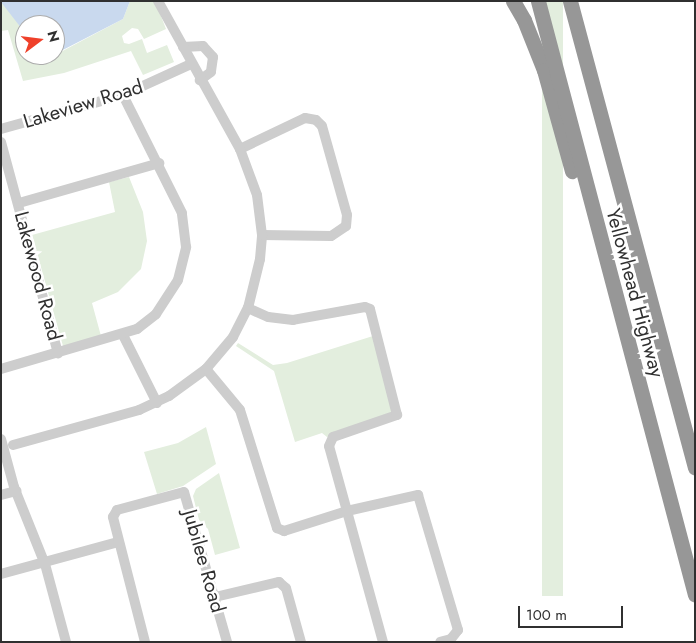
<!DOCTYPE html>
<html>
<head>
<meta charset="utf-8">
<style>
	body { margin:0 }
	#map { position:relative; width:696px; height:643px; overflow:hidden; background:#fff; font-family:Jost,sans-serif }
	div>[style] { position:absolute }
	.green>* { inset:0; background:#e3eede; transform-origin:0 0 }
	.water>* { inset:0; background:#c9d9ee }
	.minor>* { height:10px; margin:-5px; padding:0 5px; transform-origin:5px; border-radius:5px; background:#cdcdcd }
	.highway>* { height:15px; margin:-7.5px; padding:0 7.5px; transform-origin:7.5px; border-radius:7.5px; background:#979797 }
	span { translate:-50% -50%; white-space:nowrap; text-align:center; line-height:1.15; -webkit-text-stroke:5px #fff; paint-order:stroke }
	.street-label { font-size:20px; color:#303030 }
	.frame { position:absolute; inset:0; border:2px solid #303030; pointer-events:none }
	.north { position:absolute; left:15px; top:15px; width:50px; height:50px; box-sizing:border-box; background:#fff; border:1px solid #acacac; border-radius:50%; rotate:75deg; font-size:14px; font-weight:700; line-height:20px; text-align:center; color:#303030 }
	.north::after { content:''; display:block; margin:auto; width:18px; height:22px; background:#ef402a; clip-path:polygon(50% 0,100% 100%,50% 72%,0 100%) }
	.scale { position:absolute; left:518px; top:606px; width:105px; height:22px; box-sizing:border-box; border:2px solid #303030; border-top:0; padding-left:6px; font-size:15px; line-height:18px; white-space:nowrap; color:#303030; -webkit-text-stroke:4px #fff; paint-order:stroke }
</style>
</head>
<body>
<div id="map">
	<div class="green">
		<div style="clip-path:polygon(2px 1px,25px 33px,25px 55px,55px 55px,123px 19px,130px 1px,155px 1px,166px 29px,144px 39px,138px 29px,132px 28px,122px 36px,124px 43px,129px 44px,142px 39px,147px 53px,167px 45px,174px 62px,143px 75px,131px 51px,64px 73px,23px 81px,8px 30px,1px 31px)"></div>
		<div style="left:542px;top:1px;width:21px;height:595px"></div>
		<div style="clip-path:polygon(129px 177px,143px 212px,147px 241px,141px 269px,118px 292px,92px 303px,101px 336px,63px 346px,32px 235px,115px 212px,109px 182px)"></div>
		<div style="clip-path:polygon(373px 336px,393px 409px,387px 417px,327px 437px,322px 433px,295px 442px,274px 371px,236px 346px,238px 343px,273px 365px,287px 363px)"></div>
		<div style="clip-path:polygon(206px 427px,216px 464px,183px 486px,157px 494px,144px 452px,178px 443px)"></div>
		<div style="clip-path:polygon(219px 473px,240px 548px,215px 555px,208px 529px,199px 520px,193px 496px,196px 489px)"></div>
	</div>
	<div class="water">
		<div style="clip-path:polygon(130px 1px,123px 19px,55px 54px,55px 25px,25px 25px,25px 33px,1px 2px)"></div>
	</div>
	<div class="minor">
		<div style="left:183px;top:47px;width:20px;rotate:-3deg"></div>
		<div style="left:203px;top:46px;width:15px;rotate:48deg"></div>
		<div style="left:213px;top:57px;width:15px;rotate:98deg"></div>
		<div style="left:211px;top:72px;width:14px;rotate:144deg"></div>
		<div style="left:1px;top:129px;width:127px;rotate:-15.6deg"></div>
		<div style="left:123px;top:95px;width:75px;rotate:-24.5deg"></div>
		<div style="left:1px;top:142px;width:219px;rotate:74.9deg"></div>
		<div style="left:240px;top:149px;width:72px;rotate:-25.5deg"></div>
		<div style="left:305px;top:118px;width:11px;rotate:10deg"></div>
		<div style="left:316px;top:120px;width:8px;rotate:45deg"></div>
		<div style="left:322px;top:126px;width:92px;rotate:74.3deg"></div>
		<div style="left:347px;top:215px;width:11px;rotate:95deg"></div>
		<div style="left:346px;top:226px;width:18px;rotate:146deg"></div>
		<div style="left:331px;top:236px;width:69px;rotate:-179.2deg"></div>
		<div style="left:19px;top:203px;width:146px;rotate:-15.9deg"></div>
		<div style="left:123px;top:335px;width:76px;rotate:63.4deg"></div>
		<div style="left:1px;top:369px;width:142px;rotate:-16.4deg"></div>
		<div style="left:137px;top:329px;width:24px;rotate:-38deg"></div>
		<div style="left:156px;top:314px;width:40px;rotate:-57.1deg"></div>
		<div style="left:178px;top:280px;width:34px;rotate:-76deg"></div>
		<div style="left:186px;top:247px;width:34px;rotate:-97deg"></div>
		<div style="left:182px;top:213px;width:132px;rotate:-116.6deg"></div>
		<div style="left:206px;top:369px;width:53px;rotate:50.3deg"></div>
		<div style="left:240px;top:410px;width:124px;rotate:72.6deg"></div>
		<div style="left:277px;top:528px;width:8px;rotate:23deg"></div>
		<div style="left:284px;top:531px;width:66px;rotate:-17.6deg"></div>
		<div style="left:347px;top:511px;width:67px;rotate:-105.5deg"></div>
		<div style="left:329px;top:446px;width:10px;rotate:-66deg"></div>
		<div style="left:333px;top:437px;width:68px;rotate:-19deg"></div>
		<div style="left:397px;top:415px;width:109px;rotate:-104.3deg"></div>
		<div style="left:370px;top:309px;width:5px;rotate:-158deg"></div>
		<div style="left:365px;top:307px;width:73px;rotate:169.8deg"></div>
		<div style="left:293px;top:320px;width:25px;rotate:-173deg"></div>
		<div style="left:268px;top:317px;width:22px;rotate:-156deg"></div>
		<div style="left:1px;top:439px;width:50px;rotate:74.8deg"></div>
		<div style="left:14px;top:487px;width:83px;rotate:68.1deg"></div>
		<div style="left:45px;top:564px;width:81px;rotate:74.9deg"></div>
		<div style="left:13px;top:445px;width:131px;rotate:-15.5deg"></div>
		<div style="left:139px;top:410px;width:33px;rotate:-25deg"></div>
		<div style="left:169px;top:396px;width:46px;rotate:-36.1deg"></div>
		<div style="left:206px;top:369px;width:42px;rotate:-49.8deg"></div>
		<div style="left:233px;top:337px;width:33px;rotate:-63deg"></div>
		<div style="left:248px;top:308px;width:50px;rotate:-76.2deg"></div>
		<div style="left:260px;top:259px;width:24px;rotate:-85deg"></div>
		<div style="left:262px;top:235px;width:40px;rotate:-97.1deg"></div>
		<div style="left:257px;top:195px;width:49px;rotate:-110.3deg"></div>
		<div style="left:240px;top:149px;width:169px;rotate:-119deg"></div>
		<div style="left:1px;top:495px;width:16px;rotate:-15deg"></div>
		<div style="left:1px;top:574px;width:121px;rotate:-15.3deg"></div>
		<div style="left:215px;top:597px;width:66px;rotate:-13.2deg"></div>
		<div style="left:279px;top:582px;width:9px;rotate:41deg"></div>
		<div style="left:286px;top:588px;width:56px;rotate:74.5deg"></div>
		<div style="left:145px;top:642px;width:129px;rotate:-104.4deg"></div>
		<div style="left:113px;top:517px;width:8px;rotate:-60deg"></div>
		<div style="left:117px;top:510px;width:69px;rotate:-15deg"></div>
		<div style="left:184px;top:492px;width:156px;rotate:74deg"></div>
		<div style="left:383px;top:642px;width:136px;rotate:-105.4deg"></div>
		<div style="left:347px;top:511px;width:73px;rotate:-12.7deg"></div>
		<div style="left:418px;top:495px;width:141px;rotate:73.5deg"></div>
		<div style="left:458px;top:630px;width:11px;rotate:128deg"></div>
		<div style="left:451px;top:639px;width:11px;rotate:165deg"></div>
	</div>
	<div class="highway">
		<div style="left:513px;top:1px;width:22px;rotate:60deg"></div>
		<div style="left:524px;top:20px;width:54px;rotate:68.2deg"></div>
		<div style="left:544px;top:70px;width:105px;rotate:74.5deg"></div>
		<div style="left:538px;top:1px;width:614px;rotate:75.19deg"></div>
		<div style="left:570px;top:1px;width:483px;rotate:75deg"></div>
	</div>
	<div class="street-label">
		<span style="left:83px;top:104px;rotate:-17deg">Lakeview Road</span>
		<span style="left:38px;top:276px;rotate:75deg">Lakewood Road</span>
		<span style="left:635px;top:293px;rotate:75deg">Yellowhead Highway</span>
		<span style="left:204px;top:561px;rotate:74deg">Jubilee Road</span>
	</div>
	<div class="frame"></div>
	<div class="north">N</div>
	<div class="scale">100 m</div>
</div>
</body>
</html>
